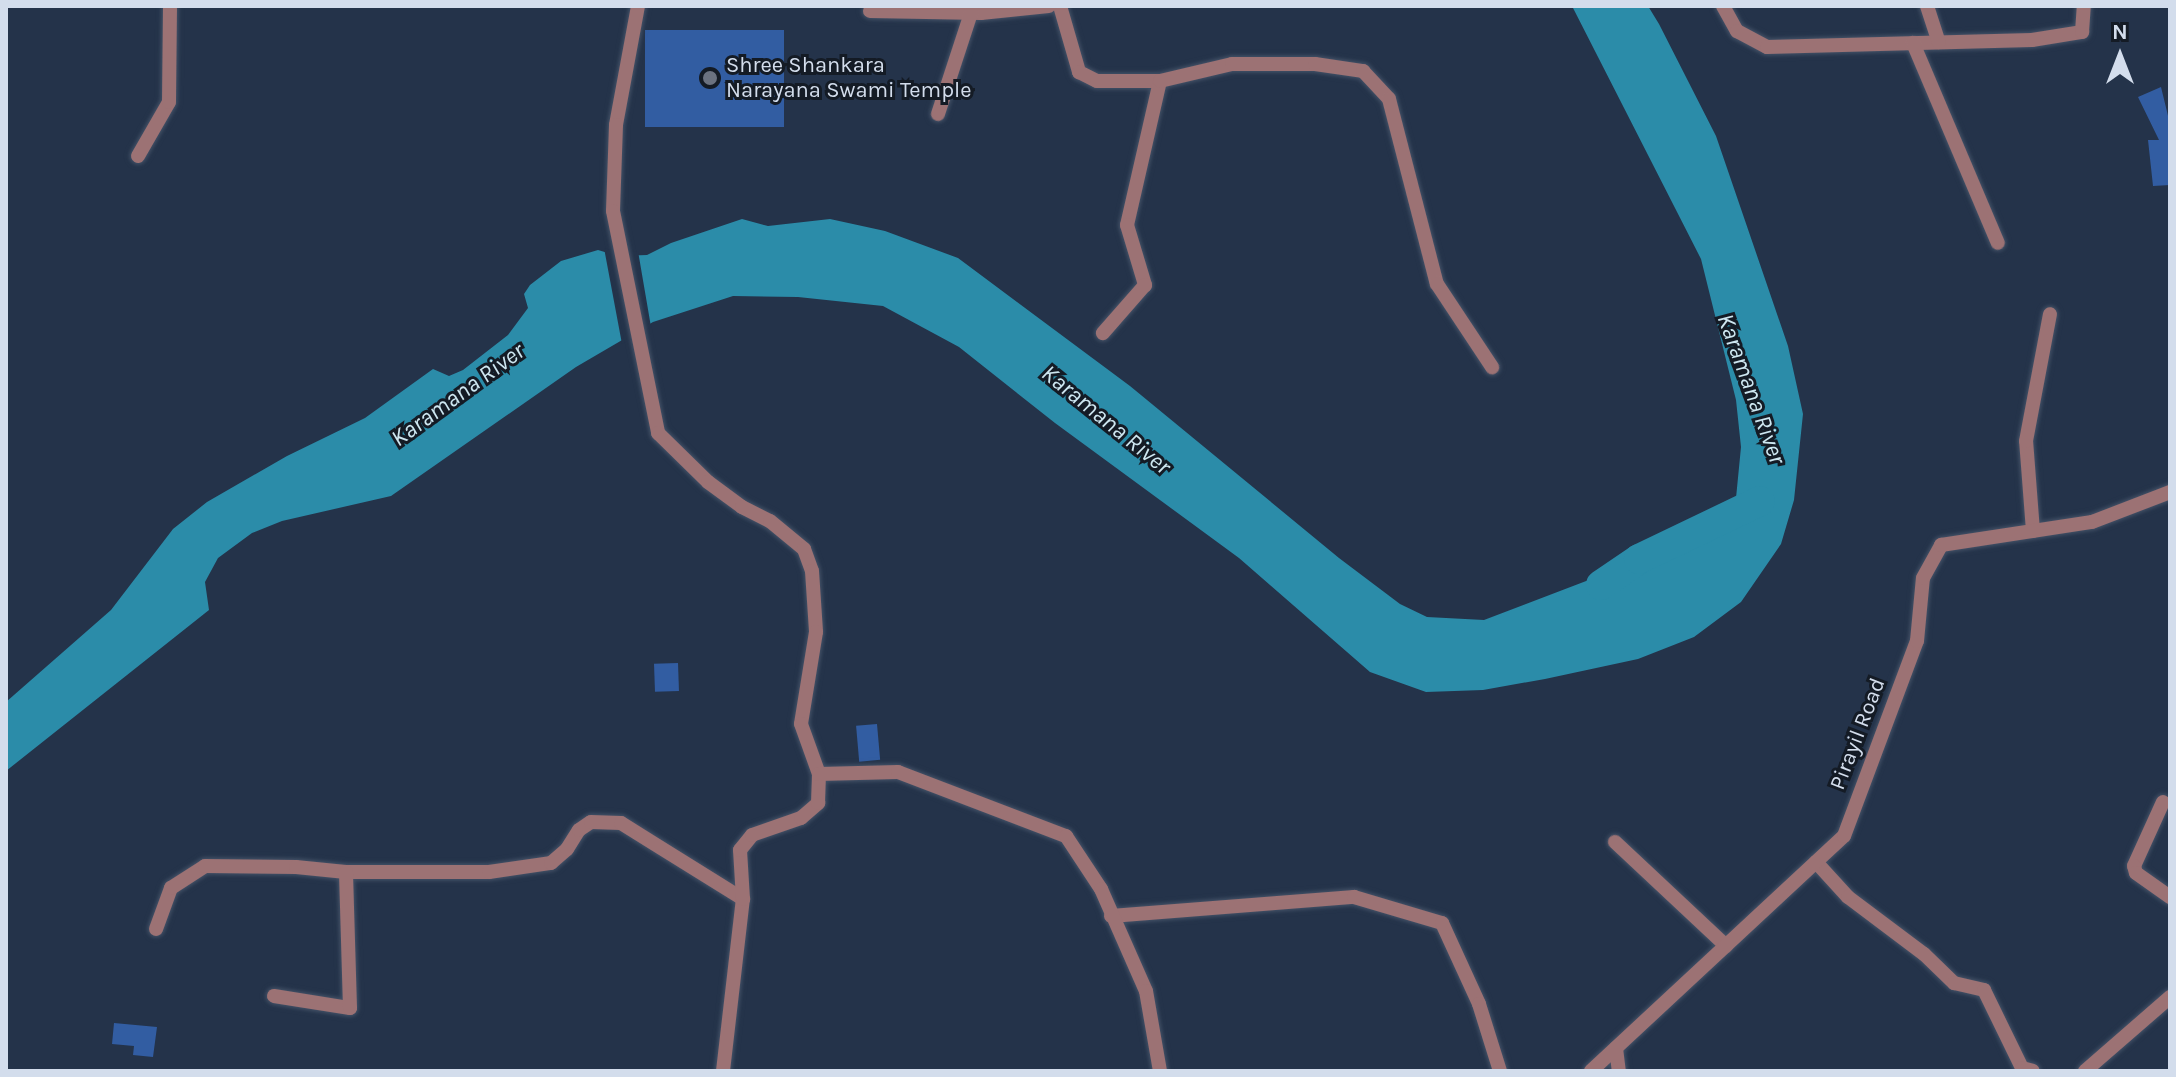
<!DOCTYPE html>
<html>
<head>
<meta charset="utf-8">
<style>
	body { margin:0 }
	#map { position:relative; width:2176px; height:1077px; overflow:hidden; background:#24334a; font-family:Karla,sans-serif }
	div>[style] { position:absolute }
	.water>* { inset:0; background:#2b8ca9 }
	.pier>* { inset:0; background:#24334a }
	.river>* { height:30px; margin:-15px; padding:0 15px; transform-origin:15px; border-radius:15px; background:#2b8ca9 }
	.building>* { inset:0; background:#325da2; transform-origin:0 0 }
	.roads { filter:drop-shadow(0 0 2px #445267) drop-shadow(0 0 2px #445267) }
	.street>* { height:14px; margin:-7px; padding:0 7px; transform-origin:7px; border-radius:7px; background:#9c7274 }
	.dots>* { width:22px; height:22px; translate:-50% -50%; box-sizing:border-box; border:4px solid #141b25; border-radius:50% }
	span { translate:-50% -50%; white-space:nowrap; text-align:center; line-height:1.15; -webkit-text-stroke:6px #141b25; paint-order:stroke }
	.poi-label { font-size:22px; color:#d3ddec }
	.left { translate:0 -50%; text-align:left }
	.street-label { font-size:22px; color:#d3ddec }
	.water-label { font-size:24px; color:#cee7f1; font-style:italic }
	.frame { position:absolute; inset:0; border:8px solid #d3ddec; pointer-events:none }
	.north { position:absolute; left:2080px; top:16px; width:80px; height:80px; -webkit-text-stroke:6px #141b25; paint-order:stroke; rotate:0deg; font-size:22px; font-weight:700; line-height:32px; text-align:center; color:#d3ddec }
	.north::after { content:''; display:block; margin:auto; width:28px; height:36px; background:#d3ddec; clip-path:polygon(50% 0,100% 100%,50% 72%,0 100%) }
</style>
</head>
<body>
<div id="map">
	<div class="water">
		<div style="clip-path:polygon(1572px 6px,1648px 6px,1659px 24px,1716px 136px,1788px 346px,1803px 414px,1794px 500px,1781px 544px,1741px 602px,1694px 637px,1638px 659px,1545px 679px,1483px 690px,1426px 692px,1370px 672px,1239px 558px,1055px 423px,959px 347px,883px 306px,798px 297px,733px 296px,653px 322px,576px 367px,391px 496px,282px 521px,252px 533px,218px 558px,205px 582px,209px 610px,6px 771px,6px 702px,111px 610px,173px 529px,207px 502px,287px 456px,365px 418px,433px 369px,449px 376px,463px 370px,508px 335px,528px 308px,524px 294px,530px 285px,561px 261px,598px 250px,618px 256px,647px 255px,671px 243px,742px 219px,768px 226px,830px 219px,885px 231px,958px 258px,1130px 386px,1339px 558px,1400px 604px,1427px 617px,1484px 620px,1717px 531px,1736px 498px,1741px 447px,1736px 400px,1701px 259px)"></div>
	</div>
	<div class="pier">
		<div style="clip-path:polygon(604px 248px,618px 252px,638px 251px,651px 327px,622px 344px)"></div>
	</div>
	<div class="river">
		<div style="left:1601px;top:585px;width:46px;rotate:-34.4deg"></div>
		<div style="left:1639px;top:559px;width:134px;rotate:-25.6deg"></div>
	</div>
	<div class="building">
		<div style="left:645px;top:30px;width:139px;height:97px"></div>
		<div style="clip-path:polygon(2161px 87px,2170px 124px,2170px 185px,2153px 186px,2148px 140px,2159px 140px,2138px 97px)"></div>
		<div style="left:678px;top:663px;width:28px;height:24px;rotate:88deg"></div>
		<div style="left:877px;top:724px;width:36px;height:21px;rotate:85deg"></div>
		<div style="clip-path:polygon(114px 1023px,157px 1027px,153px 1057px,133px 1055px,134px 1046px,112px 1044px)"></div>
	</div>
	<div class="roads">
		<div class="street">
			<div style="left:638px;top:6px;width:121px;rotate:100.5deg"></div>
			<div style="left:616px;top:125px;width:86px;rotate:92deg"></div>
			<div style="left:613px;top:211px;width:227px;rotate:78.5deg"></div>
			<div style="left:658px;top:433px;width:70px;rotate:44.4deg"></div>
			<div style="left:708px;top:482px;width:42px;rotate:36.3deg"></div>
			<div style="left:742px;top:507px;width:31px;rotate:27deg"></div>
			<div style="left:770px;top:521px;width:44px;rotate:39.5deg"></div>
			<div style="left:804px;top:549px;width:23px;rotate:70deg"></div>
			<div style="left:812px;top:571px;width:61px;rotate:86.2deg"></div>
			<div style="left:816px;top:632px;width:93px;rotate:99.3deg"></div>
			<div style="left:801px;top:724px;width:53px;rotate:70.2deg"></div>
			<div style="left:1060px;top:6px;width:69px;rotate:73.9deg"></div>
			<div style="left:1079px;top:72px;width:20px;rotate:27deg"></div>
			<div style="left:1097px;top:81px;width:63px"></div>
			<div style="left:1160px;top:81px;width:148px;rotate:102.9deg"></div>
			<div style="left:1127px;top:225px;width:63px;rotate:73.3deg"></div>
			<div style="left:1145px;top:285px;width:64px;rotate:131.2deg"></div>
			<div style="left:1723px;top:6px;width:29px;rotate:61deg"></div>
			<div style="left:1737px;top:31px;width:34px;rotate:28deg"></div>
			<div style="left:1767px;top:47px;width:265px;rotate:-1.5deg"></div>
			<div style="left:2032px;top:40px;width:51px;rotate:-9.1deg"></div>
			<div style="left:2082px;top:32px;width:26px;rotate:-86deg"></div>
			<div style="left:1927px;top:6px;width:38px;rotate:72deg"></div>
			<div style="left:870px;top:11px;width:111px;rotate:1deg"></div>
			<div style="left:981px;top:13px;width:68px;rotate:-5.9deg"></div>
			<div style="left:1913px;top:43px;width:217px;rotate:67deg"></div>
			<div style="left:1160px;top:81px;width:74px;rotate:-13.3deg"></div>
			<div style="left:1232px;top:64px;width:83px"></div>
			<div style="left:1315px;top:64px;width:49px;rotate:8.3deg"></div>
			<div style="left:1363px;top:71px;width:38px;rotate:47deg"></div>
			<div style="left:1389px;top:99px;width:191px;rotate:75.5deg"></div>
			<div style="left:1437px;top:284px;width:100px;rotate:56.5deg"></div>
			<div style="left:938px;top:114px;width:106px;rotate:-71.9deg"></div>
			<div style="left:138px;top:156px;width:62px;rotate:-60.1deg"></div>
			<div style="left:169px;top:102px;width:96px;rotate:-89.4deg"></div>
			<div style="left:2033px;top:531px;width:90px;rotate:-94.4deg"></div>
			<div style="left:2026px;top:441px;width:129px;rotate:-79.3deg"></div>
			<div style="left:2163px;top:802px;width:70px;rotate:114.4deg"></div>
			<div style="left:2134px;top:866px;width:7px;rotate:74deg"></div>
			<div style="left:2136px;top:873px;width:42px;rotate:35.2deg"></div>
			<div style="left:1615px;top:842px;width:152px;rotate:43.1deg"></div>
			<div style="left:1816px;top:862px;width:47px;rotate:47.6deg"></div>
			<div style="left:1848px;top:897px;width:95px;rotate:36.9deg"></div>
			<div style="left:1924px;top:954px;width:42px;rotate:44deg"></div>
			<div style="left:1954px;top:983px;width:31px;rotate:13deg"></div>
			<div style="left:1984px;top:990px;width:87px;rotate:64deg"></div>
			<div style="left:2022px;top:1068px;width:11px;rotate:15deg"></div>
			<div style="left:1111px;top:916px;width:244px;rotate:-4.5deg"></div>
			<div style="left:1354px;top:897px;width:92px;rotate:16.5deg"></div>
			<div style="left:1442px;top:923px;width:89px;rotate:65.4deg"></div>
			<div style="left:1479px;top:1004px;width:70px;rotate:72.6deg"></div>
			<div style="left:156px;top:929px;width:44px;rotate:-69.9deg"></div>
			<div style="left:171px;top:888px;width:40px;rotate:-32.9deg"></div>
			<div style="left:205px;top:866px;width:91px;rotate:0.6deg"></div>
			<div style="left:296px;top:867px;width:50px;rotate:5.7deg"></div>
			<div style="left:346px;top:872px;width:143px"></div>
			<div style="left:489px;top:872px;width:63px;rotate:-8.3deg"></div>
			<div style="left:551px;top:863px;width:21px;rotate:-41deg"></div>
			<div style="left:567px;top:849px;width:22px;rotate:-58deg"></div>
			<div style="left:579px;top:830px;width:14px;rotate:-34deg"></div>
			<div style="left:591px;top:822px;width:30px;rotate:2deg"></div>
			<div style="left:621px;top:823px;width:144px;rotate:31.9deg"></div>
			<div style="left:274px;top:996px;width:77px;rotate:9deg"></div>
			<div style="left:350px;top:1008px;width:136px;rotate:-91.7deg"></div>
			<div style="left:1616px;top:1048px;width:23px;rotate:83deg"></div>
			<div style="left:723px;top:1071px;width:173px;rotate:-83.4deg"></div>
			<div style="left:743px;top:899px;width:49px;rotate:-93.5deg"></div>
			<div style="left:740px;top:850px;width:19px;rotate:-51deg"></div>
			<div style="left:752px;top:835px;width:52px;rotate:-19.1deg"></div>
			<div style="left:801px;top:818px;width:23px;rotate:-41deg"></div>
			<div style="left:818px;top:803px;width:29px;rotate:-88deg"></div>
			<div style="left:819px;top:774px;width:79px;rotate:-1.5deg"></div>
			<div style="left:898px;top:772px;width:180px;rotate:20.9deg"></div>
			<div style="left:1066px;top:836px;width:64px;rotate:56.6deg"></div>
			<div style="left:1101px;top:889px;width:111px;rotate:66.2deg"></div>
			<div style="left:1146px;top:991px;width:81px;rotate:80.1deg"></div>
			<div style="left:1591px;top:1071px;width:345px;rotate:-42.9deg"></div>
			<div style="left:1844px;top:836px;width:208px;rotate:-69.5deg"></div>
			<div style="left:1917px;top:641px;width:63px;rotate:-84.6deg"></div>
			<div style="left:1923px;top:578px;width:38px;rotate:-61deg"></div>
			<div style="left:1941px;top:545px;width:153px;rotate:-8.7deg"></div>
			<div style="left:2092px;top:522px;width:84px;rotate:-21deg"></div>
			<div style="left:2085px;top:1071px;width:113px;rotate:-41deg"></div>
		</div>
	</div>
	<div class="dots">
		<div style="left:710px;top:78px;background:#6b7280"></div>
	</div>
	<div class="poi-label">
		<span class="left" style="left:726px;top:78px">Shree Shankara<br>Narayana Swami Temple</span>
	</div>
	<div class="street-label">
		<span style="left:1858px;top:734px;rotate:-69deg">Pirayil Road</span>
	</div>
	<div class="water-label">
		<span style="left:1751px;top:389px;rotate:70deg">Karamana River</span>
		<span style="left:458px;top:395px;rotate:-36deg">Karamana River</span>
		<span style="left:1106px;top:420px;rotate:39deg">Karamana River</span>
	</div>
	<div class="frame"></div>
	<div class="north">N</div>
</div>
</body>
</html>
